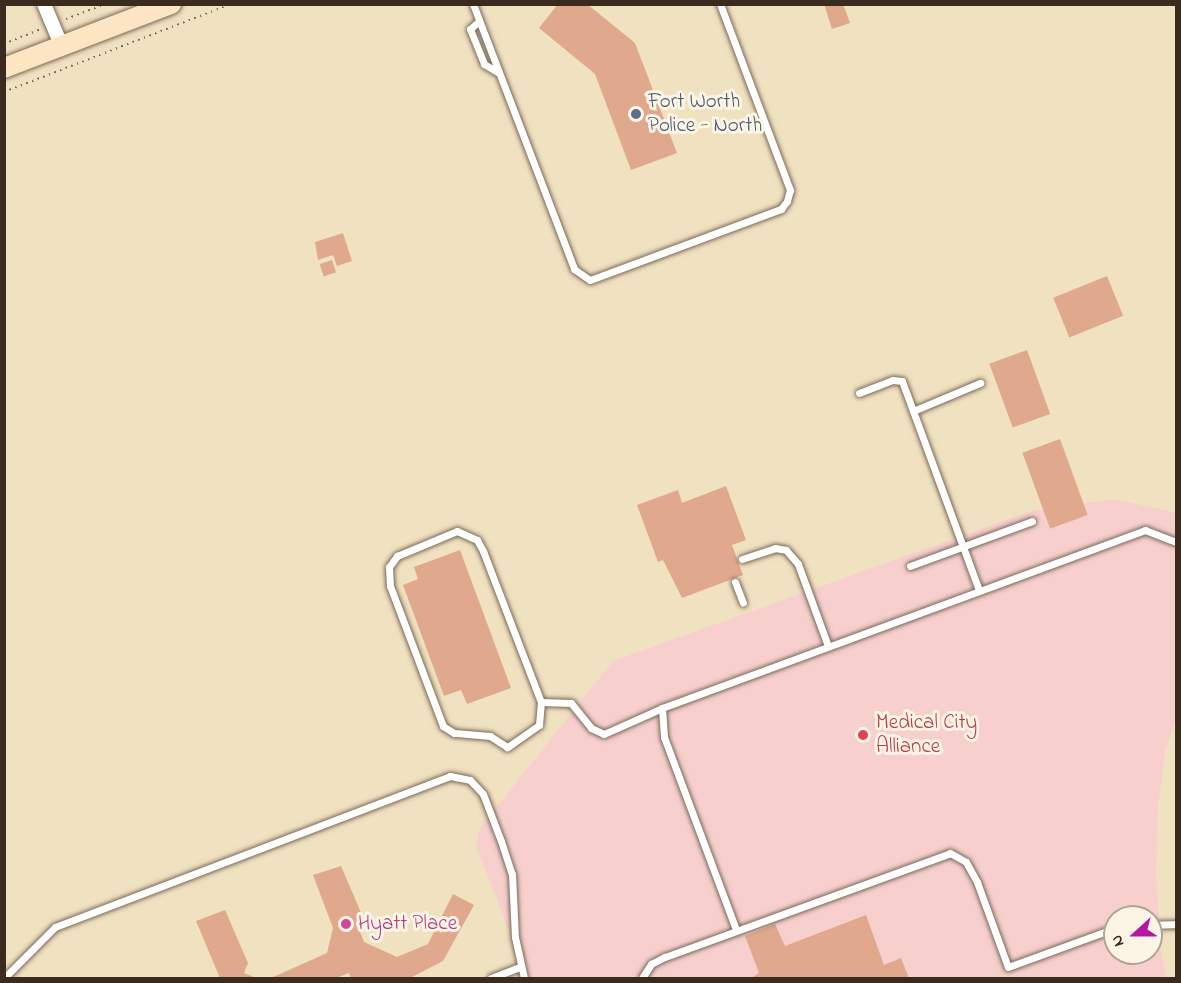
<!DOCTYPE html>
<html>
<head>
<meta charset="utf-8">
<style>
	body { margin:0 }
	#map { position:relative; width:1181px; height:983px; overflow:hidden; background:#f0e1c1; font-family:"Indie Flower",sans-serif }
	div>[style] { position:absolute }
	.built>* { inset:0; background:#f7d0ce }
	.building>* { inset:0; background:#e0a88c; transform-origin:0 0 }
	.path>* { height:2px; margin-top:-1px; transform-origin:0; background:repeating-linear-gradient(90deg,#7a6a57 0 1.5px,transparent 0 6px) }
	.roads { filter:drop-shadow(0 0 2px #7a6a57) drop-shadow(0 0 2px #7a6a57) }
	.lane>* { height:7px; margin:-3.5px; padding:0 3.5px; transform-origin:3.5px; border-radius:3.5px; background:#fff }
	.street>* { height:14px; margin:-7px; padding:0 7px; transform-origin:7px; border-radius:7px; background:#fff }
	.secondary>* { height:20px; margin:-10px; padding:0 10px; transform-origin:10px; border-radius:10px; background:#fde5c4 }
	.dots>* { width:16px; height:16px; translate:-50% -50%; box-sizing:border-box; border:3px solid #fcf5e5; border-radius:50% }
	span { translate:-50% -50%; white-space:nowrap; text-align:center; line-height:1.15; -webkit-text-stroke:6px #fcf5e5; paint-order:stroke }
	.service-label { font-size:21px; color:#4e5e75 }
	.left { translate:0 -50%; text-align:left }
	.health-label { font-size:21px; color:#be3a42 }
	.hotel-label { font-size:21px; color:#b23c85 }
	.frame { position:absolute; inset:0; border:6px solid #3b2a1e; pointer-events:none }
	.north { position:absolute; left:1103px; top:905px; width:60px; height:60px; box-sizing:border-box; background:#fcf5e5; border:2px solid #afa495; border-radius:50%; rotate:249deg; font-size:16px; font-weight:700; line-height:24px; text-align:center; color:#3b2a1e }
	.north::after { content:''; display:block; margin:auto; width:21px; height:27px; background:#b5179e; clip-path:polygon(50% 0,100% 100%,50% 72%,0 100%) }
</style>
</head>
<body>
<div id="map">
	<div class="built">
		<div style="clip-path:polygon(evenodd,1115px 499px,1176px 513px,1176px 717px,1165px 752px,1158px 807px,1156px 872px,1161px 954px,1167px 978px,527px 978px,476px 846px,480px 828px,613px 661px,1031px 511px,1115px 499px,1115px 917px,1151px 917px,1151px 953px,1115px 953px,1115px 917px)"></div>
	</div>
	<div class="building">
		<div style="clip-path:polygon(558px 4px,587px 4px,635px 43px,677px 153px,631px 170px,595px 74px,539px 28px)"></div>
		<div style="clip-path:polygon(824px 4px,843px 4px,850px 23px,832px 29px)"></div>
		<div style="clip-path:polygon(343px 233px,352px 261px,337px 266px,333px 255px,318px 260px,315px 242px)"></div>
		<div style="left:332px;top:260px;width:13px;height:13px;rotate:72deg"></div>
		<div style="left:1107px;top:276px;width:43px;height:58px;rotate:68deg"></div>
		<div style="left:1027px;top:350px;width:68px;height:40px;rotate:70deg"></div>
		<div style="left:1060px;top:439px;width:81px;height:40px;rotate:70deg"></div>
		<div style="clip-path:polygon(726px 486px,746px 540px,732px 545px,743px 575px,682px 598px,663px 560px,658px 562px,637px 505px,678px 490px,682px 503px)"></div>
		<div style="clip-path:polygon(460px 550px,511px 688px,467px 704px,461px 690px,444px 696px,403px 585px,418px 579px,414px 567px)"></div>
		<div style="clip-path:polygon(341px 866px,365px 922px,358px 927px,364px 942px,397px 957px,428px 944px,453px 894px,474px 905px,443px 961px,410px 978px,351px 978px,349px 973px,336px 978px,271px 978px,327px 953px,333px 928px,313px 875px)"></div>
		<div style="clip-path:polygon(225px 910px,248px 963px,244px 973px,256px 978px,220px 978px,196px 921px)"></div>
		<div style="clip-path:polygon(866px 915px,884px 965px,901px 958px,909px 978px,751px 978px,759px 973px,745px 936px,775px 924px,785px 946px)"></div>
	</div>
	<div class="path">
		<div style="left:66px;top:19px;width:42px;rotate:-21deg"></div>
		<div style="left:4px;top:44px;width:40px;rotate:-22deg"></div>
		<div style="left:4px;top:92px;width:243px;rotate:-21.2deg"></div>
	</div>
	<div class="roads">
		<div class="lane">
			<div style="left:473px;top:4px;width:284px;rotate:69.1deg"></div>
			<div style="left:574px;top:269px;width:19px;rotate:35deg"></div>
			<div style="left:590px;top:280px;width:204px;rotate:-20.4deg"></div>
			<div style="left:781px;top:209px;width:10px;rotate:-53deg"></div>
			<div style="left:787px;top:201px;width:11px;rotate:-75deg"></div>
			<div style="left:790px;top:190px;width:199px;rotate:-110.6deg"></div>
			<div style="left:479px;top:21px;width:12px;rotate:138deg"></div>
			<div style="left:470px;top:29px;width:38px;rotate:68deg"></div>
			<div style="left:484px;top:64px;width:17px;rotate:31deg"></div>
			<div style="left:859px;top:393px;width:36px;rotate:-21deg"></div>
			<div style="left:893px;top:380px;width:9px;rotate:6deg"></div>
			<div style="left:902px;top:381px;width:223px;rotate:69.8deg"></div>
			<div style="left:913px;top:411px;width:73px;rotate:-22.7deg"></div>
			<div style="left:457px;top:531px;width:22px;rotate:24deg"></div>
			<div style="left:477px;top:540px;width:13px;rotate:61deg"></div>
			<div style="left:483px;top:551px;width:162px;rotate:69deg"></div>
			<div style="left:541px;top:702px;width:23px;rotate:95deg"></div>
			<div style="left:539px;top:725px;width:39px;rotate:145deg"></div>
			<div style="left:507px;top:747px;width:20px;rotate:-147deg"></div>
			<div style="left:490px;top:736px;width:36px;rotate:-175deg"></div>
			<div style="left:454px;top:733px;width:13px;rotate:-148deg"></div>
			<div style="left:443px;top:726px;width:150px;rotate:-110.7deg"></div>
			<div style="left:390px;top:586px;width:19px;rotate:-93deg"></div>
			<div style="left:389px;top:567px;width:14px;rotate:-54deg"></div>
			<div style="left:397px;top:556px;width:65px;rotate:-22.6deg"></div>
			<div style="left:742px;top:559px;width:35px;rotate:-18deg"></div>
			<div style="left:775px;top:548px;width:11px;rotate:10deg"></div>
			<div style="left:786px;top:550px;width:18px;rotate:49deg"></div>
			<div style="left:798px;top:564px;width:87px;rotate:69.9deg"></div>
			<div style="left:910px;top:566px;width:130px;rotate:-20.2deg"></div>
			<div style="left:735px;top:582px;width:22px;rotate:69deg"></div>
			<div style="left:541px;top:702px;width:30px;rotate:2deg"></div>
			<div style="left:571px;top:703px;width:32px;rotate:51deg"></div>
			<div style="left:591px;top:728px;width:14px;rotate:25deg"></div>
			<div style="left:604px;top:734px;width:64px;rotate:-24.1deg"></div>
			<div style="left:662px;top:708px;width:515px;rotate:-20.23deg"></div>
			<div style="left:1145px;top:530px;width:33px;rotate:21deg"></div>
			<div style="left:662px;top:708px;width:29px;rotate:86deg"></div>
			<div style="left:664px;top:737px;width:206px;rotate:69.5deg"></div>
			<div style="left:1151px;top:925px;width:25px;rotate:-2deg"></div>
			<div style="left:4px;top:978px;width:72px;rotate:-45deg"></div>
			<div style="left:55px;top:927px;width:423px;rotate:-20.9deg"></div>
			<div style="left:450px;top:776px;width:20px;rotate:11deg"></div>
			<div style="left:470px;top:780px;width:19px;rotate:47deg"></div>
			<div style="left:483px;top:794px;width:50px;rotate:69deg"></div>
			<div style="left:501px;top:841px;width:35px;rotate:72deg"></div>
			<div style="left:512px;top:874px;width:63px;rotate:87.3deg"></div>
			<div style="left:515px;top:937px;width:42px;rotate:77.6deg"></div>
			<div style="left:491px;top:978px;width:31px;rotate:-21deg"></div>
			<div style="left:642px;top:978px;width:17px;rotate:-57deg"></div>
			<div style="left:651px;top:964px;width:16px;rotate:-27deg"></div>
			<div style="left:665px;top:957px;width:303px;rotate:-20deg"></div>
			<div style="left:950px;top:853px;width:18px;rotate:29deg"></div>
			<div style="left:966px;top:862px;width:23px;rotate:61deg"></div>
			<div style="left:977px;top:882px;width:90px;rotate:70deg"></div>
			<div style="left:1008px;top:967px;width:114px;rotate:-20deg"></div>
		</div>
		<div class="street">
			<div style="left:44px;top:4px;width:47px;rotate:67.3deg"></div>
		</div>
		<div class="secondary">
			<div style="left:4px;top:68px;width:179px;rotate:-21deg"></div>
		</div>
	</div>
	<div class="dots">
		<div style="left:636px;top:114px;background:#5c6f8a"></div>
		<div style="left:863px;top:735px;background:#e0444e"></div>
		<div style="left:346px;top:924px;background:#d1479c"></div>
	</div>
	<div class="service-label">
		<span class="left" style="left:648px;top:114px">Fort Worth<br>Police - North</span>
	</div>
	<div class="health-label">
		<span class="left" style="left:876px;top:735px">Medical City<br>Alliance</span>
	</div>
	<div class="hotel-label">
		<span class="left" style="left:358px;top:924px">Hyatt Place</span>
	</div>
	<div class="frame"></div>
	<div class="north">N</div>
</div>
</body>
</html>
